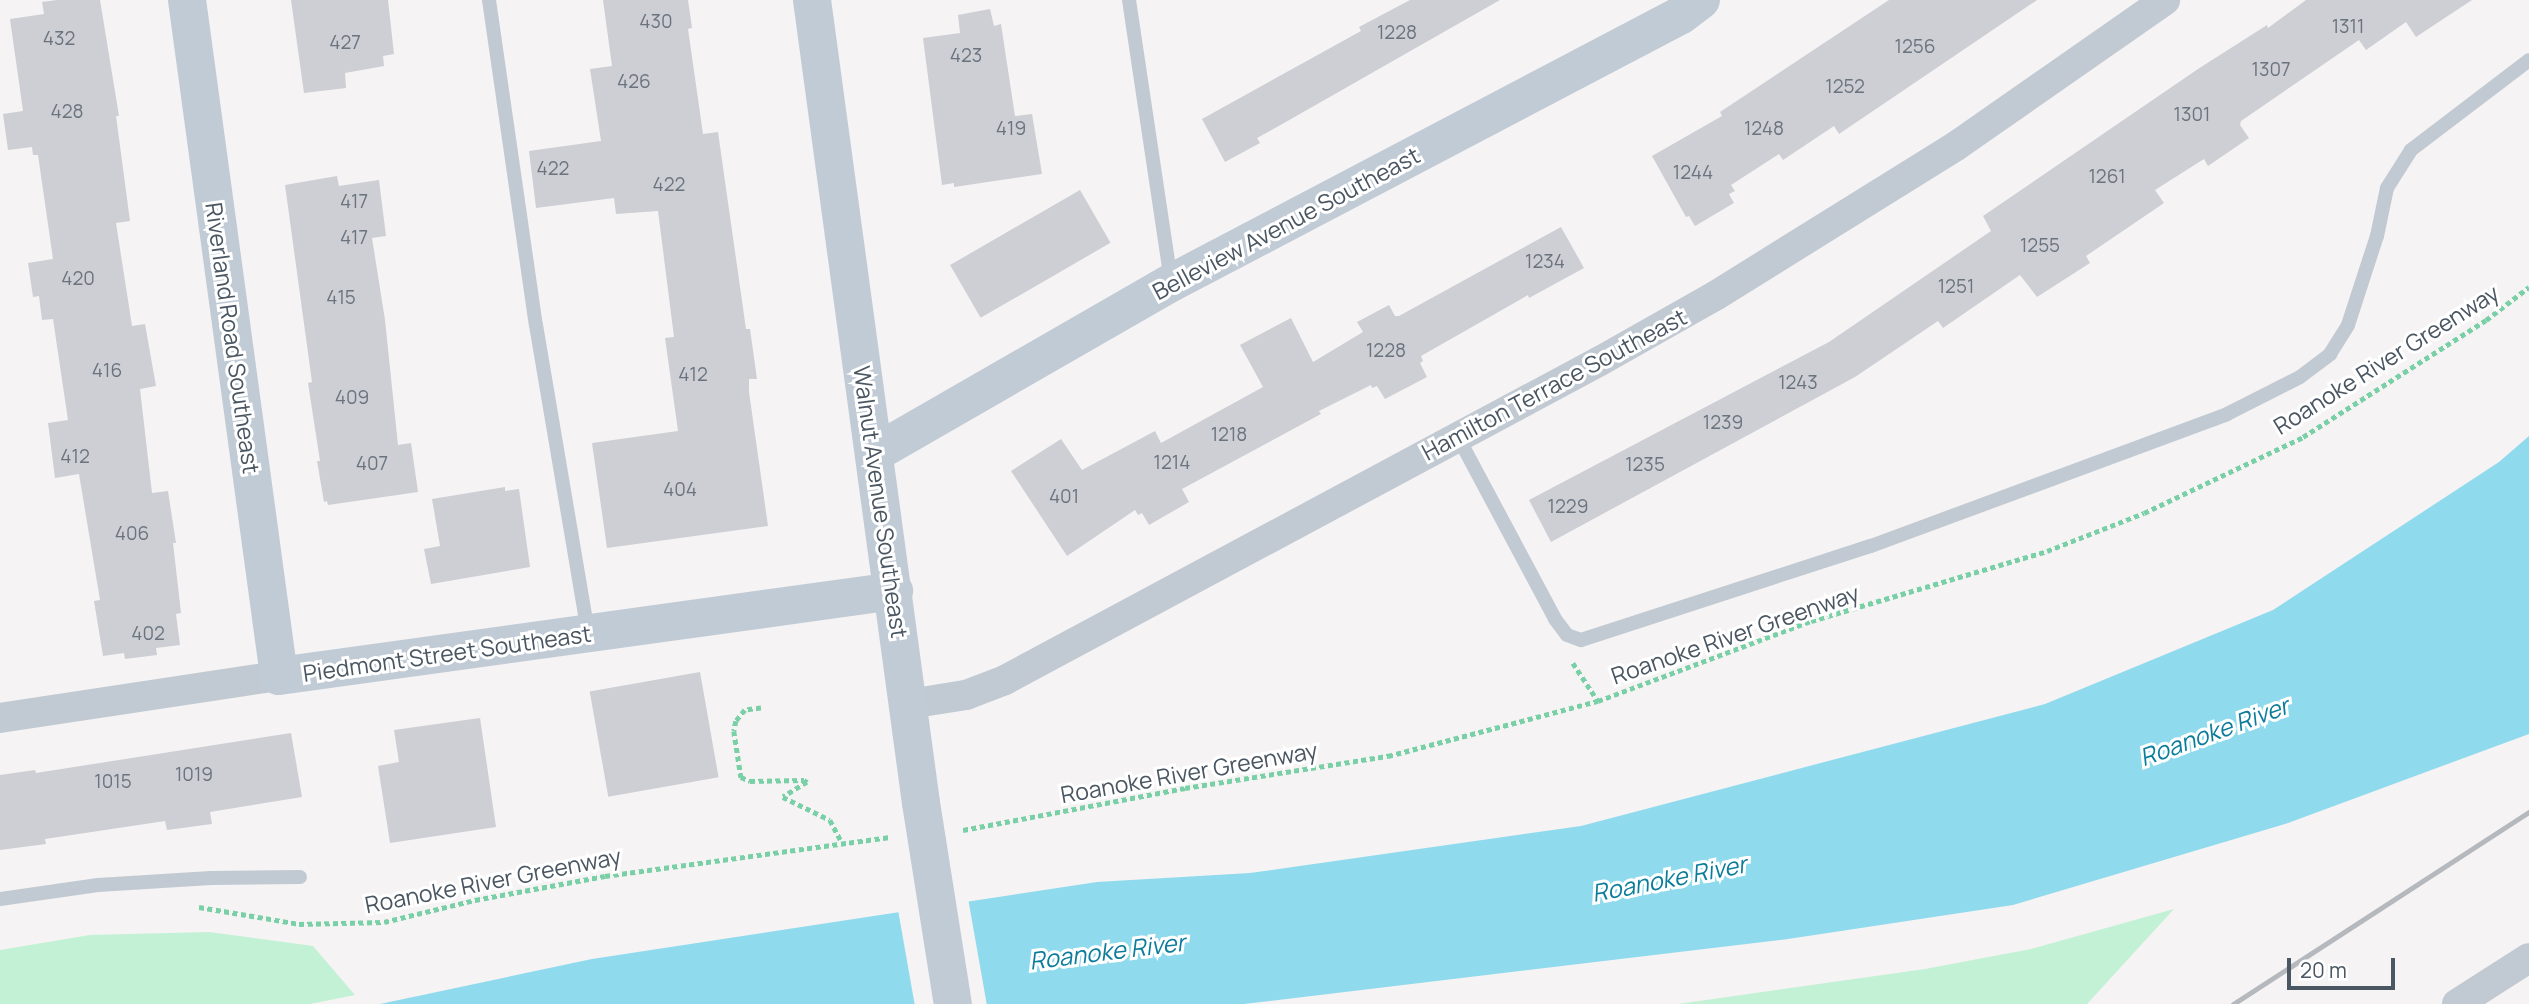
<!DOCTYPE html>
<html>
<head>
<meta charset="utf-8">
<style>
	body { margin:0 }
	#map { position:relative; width:2529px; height:1004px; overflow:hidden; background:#f5f3f3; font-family:Manrope,sans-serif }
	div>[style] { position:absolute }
	.green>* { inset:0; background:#c3f1d5 }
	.water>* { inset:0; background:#90daee }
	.pier>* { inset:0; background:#f5f3f3; transform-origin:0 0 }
	.building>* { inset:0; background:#cdcfd5; transform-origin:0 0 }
	.path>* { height:4.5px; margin-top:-2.25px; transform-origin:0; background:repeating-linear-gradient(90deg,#7ad0a6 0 5px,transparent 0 8.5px) }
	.lane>* { height:14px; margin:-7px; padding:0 7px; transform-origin:7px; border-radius:7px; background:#c1cad2 }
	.street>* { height:30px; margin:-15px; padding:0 15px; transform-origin:15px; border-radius:15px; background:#c1cad2 }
	.secondary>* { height:38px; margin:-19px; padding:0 19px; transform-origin:19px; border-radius:19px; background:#c1cbd6 }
	.rail>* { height:5px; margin:-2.5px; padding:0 2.5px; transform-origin:2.5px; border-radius:2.5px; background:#b5b8bd }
	.secondary-bridge>* { height:38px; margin:-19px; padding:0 19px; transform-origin:19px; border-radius:19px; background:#c1cbd6 }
	span { translate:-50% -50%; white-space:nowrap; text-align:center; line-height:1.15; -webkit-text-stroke:6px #fff; paint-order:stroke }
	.number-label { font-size:19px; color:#6b747e }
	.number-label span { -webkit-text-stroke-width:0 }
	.street-label { font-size:23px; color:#4a5661 }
	.water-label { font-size:24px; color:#0c7c9b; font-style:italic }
	.scale { position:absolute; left:2287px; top:958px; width:108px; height:32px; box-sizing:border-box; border:4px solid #4a5661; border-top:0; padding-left:9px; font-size:21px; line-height:24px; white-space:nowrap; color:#4a5661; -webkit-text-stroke:5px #fff; paint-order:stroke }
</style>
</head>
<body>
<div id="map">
	<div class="green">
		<div style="clip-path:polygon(2174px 909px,2087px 1004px,1678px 1004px,1925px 969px,2031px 949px)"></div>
		<div style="clip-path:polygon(209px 932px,313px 946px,355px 995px,310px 1004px,0 1004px,0 950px,90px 935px)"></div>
	</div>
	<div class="water">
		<div style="clip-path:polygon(2529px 436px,2529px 734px,2285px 824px,2013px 905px,1788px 939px,1244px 1004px,380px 1004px,592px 959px,1097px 882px,1250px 873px,1581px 826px,2045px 704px,2273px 610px,2499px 462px)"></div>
	</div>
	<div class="pier">
		<div style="left:968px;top:898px;width:108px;height:71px;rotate:80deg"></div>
	</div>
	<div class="building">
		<div style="clip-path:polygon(57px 0,100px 0,119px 116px,116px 116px,130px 221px,116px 223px,132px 326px,145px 324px,156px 386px,140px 389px,152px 493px,168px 491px,176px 543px,173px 543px,181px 613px,176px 614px,180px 645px,156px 648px,157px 655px,125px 659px,124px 653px,103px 656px,94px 601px,100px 600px,79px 474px,55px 478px,48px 423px,68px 420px,53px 319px,42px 320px,39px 296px,33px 297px,28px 263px,53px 259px,38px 155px,33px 155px,32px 147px,8px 150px,3px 114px,23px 111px,10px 19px,44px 14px,42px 2px)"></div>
		<div style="clip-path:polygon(291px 0,388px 0,394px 54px,383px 56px,384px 66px,345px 73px,346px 88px,304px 93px)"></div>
		<div style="clip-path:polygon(603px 0,688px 0,692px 28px,688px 29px,703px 134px,718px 132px,746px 329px,750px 329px,757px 379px,749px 379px,749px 392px,768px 526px,607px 548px,592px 443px,678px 431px,665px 338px,674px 337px,658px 211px,616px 214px,614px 198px,536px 208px,529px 151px,601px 141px,590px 69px,612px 66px)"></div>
		<div style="clip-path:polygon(1410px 0,1500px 0,1277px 127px,1257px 138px,1260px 143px,1225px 162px,1202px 119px,1361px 31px,1359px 27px)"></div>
		<div style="clip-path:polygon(1889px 0,2037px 0,1839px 134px,1834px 126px,1783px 160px,1779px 154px,1731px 185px,1735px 191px,1729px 194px,1734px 203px,1695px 226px,1689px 216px,1686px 217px,1652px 156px,1722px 116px,1720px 112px)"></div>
		<div style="clip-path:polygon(2306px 0,2472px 0,2416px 37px,2406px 22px,2366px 50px,2359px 40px,2241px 121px,2240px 125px,2249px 138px,2208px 166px,2204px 159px,2155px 190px,2164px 203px,2086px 256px,2090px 263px,2037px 297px,2020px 275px,1943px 328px,1938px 321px,1855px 377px,1551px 542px,1529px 500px,1829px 342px,1991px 231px,1983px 216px,2198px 69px,2267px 25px,2268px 28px)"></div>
		<div style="clip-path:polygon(990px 9px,994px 26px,1001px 24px,1015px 116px,1032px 114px,1042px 174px,954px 187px,954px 183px,942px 185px,923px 38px,960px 33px,958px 15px)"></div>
		<div style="clip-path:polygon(337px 176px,339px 186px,379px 180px,386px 236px,372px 238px,385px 320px,398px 445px,411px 443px,418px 492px,328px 505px,327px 501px,324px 502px,317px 461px,320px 461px,308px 383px,312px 382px,285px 185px)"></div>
		<div style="left:1080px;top:190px;width:61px;height:150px;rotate:60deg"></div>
		<div style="clip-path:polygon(1561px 227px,1584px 268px,1529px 298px,1528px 295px,1421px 356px,1423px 361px,1420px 363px,1427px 377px,1385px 399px,1377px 386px,1372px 388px,1371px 385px,1319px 411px,1321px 414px,1182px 489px,1189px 502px,1149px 525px,1142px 513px,1138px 515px,1135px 510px,1067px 556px,1011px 471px,1061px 439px,1082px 470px,1155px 431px,1161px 443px,1263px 387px,1240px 345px,1291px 318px,1313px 362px,1363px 332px,1357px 322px,1389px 305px,1395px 316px,1399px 316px)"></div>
		<div style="clip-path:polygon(505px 487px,505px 491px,519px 489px,530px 567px,431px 584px,424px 549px,440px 546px,432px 499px)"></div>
		<div style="left:700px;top:672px;width:107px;height:112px;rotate:80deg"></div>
		<div style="clip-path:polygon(480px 718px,496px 827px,390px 843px,378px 766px,399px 762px,394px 730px)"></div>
		<div style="clip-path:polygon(291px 733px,302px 797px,210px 812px,212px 824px,167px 830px,165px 821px,45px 839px,46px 844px,0 850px,0 775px,35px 770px,36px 773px)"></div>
	</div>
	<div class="path">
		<div style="left:1573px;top:663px;width:45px;rotate:56.7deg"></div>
		<div style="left:761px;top:708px;width:16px;rotate:173deg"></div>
		<div style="left:745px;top:710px;width:14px;rotate:129deg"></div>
		<div style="left:736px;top:721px;width:10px;rotate:101deg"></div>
		<div style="left:734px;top:731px;width:47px;rotate:81.3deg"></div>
		<div style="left:741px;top:777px;width:10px;rotate:24deg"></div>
		<div style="left:750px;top:781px;width:54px;rotate:-1.1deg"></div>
		<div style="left:804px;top:780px;width:4px;rotate:34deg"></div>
		<div style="left:807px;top:782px;width:28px;rotate:148deg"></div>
		<div style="left:783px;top:797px;width:52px;rotate:26.1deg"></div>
		<div style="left:830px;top:820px;width:24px;rotate:62deg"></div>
		<div style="left:963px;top:830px;width:226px;rotate:-10.7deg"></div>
		<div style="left:1185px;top:788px;width:206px;rotate:-9deg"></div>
		<div style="left:1388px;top:756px;width:217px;rotate:-14.7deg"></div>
		<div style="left:1598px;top:701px;width:228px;rotate:-20.6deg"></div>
		<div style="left:1811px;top:621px;width:246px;rotate:-16.5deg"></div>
		<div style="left:2047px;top:551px;width:104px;rotate:-21.4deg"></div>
		<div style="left:2144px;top:513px;width:176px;rotate:-25.5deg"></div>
		<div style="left:2303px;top:437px;width:217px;rotate:-32.6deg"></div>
		<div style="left:2486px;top:320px;width:54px;rotate:-37.5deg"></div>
		<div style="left:199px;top:907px;width:101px;rotate:9.6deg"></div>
		<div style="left:299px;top:924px;width:85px;rotate:-1.3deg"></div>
		<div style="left:384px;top:922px;width:94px;rotate:-13.6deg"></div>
		<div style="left:475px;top:900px;width:132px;rotate:-10.5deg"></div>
		<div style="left:605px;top:876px;width:286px;rotate:-7.8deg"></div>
	</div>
	<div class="lane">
		<div style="left:489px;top:0;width:328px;rotate:81.8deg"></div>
		<div style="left:536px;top:325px;width:311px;rotate:80.4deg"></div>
		<div style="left:1129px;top:0;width:285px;rotate:81.5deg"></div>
		<div style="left:1458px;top:437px;width:206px;rotate:61.9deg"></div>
		<div style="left:1555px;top:619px;width:20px;rotate:53deg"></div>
		<div style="left:1567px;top:635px;width:15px;rotate:20deg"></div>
		<div style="left:1581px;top:640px;width:305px;rotate:-18deg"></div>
		<div style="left:1871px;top:546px;width:380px;rotate:-20.3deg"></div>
		<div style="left:2227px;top:414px;width:82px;rotate:-26.9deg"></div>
		<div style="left:2300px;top:377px;width:38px;rotate:-37deg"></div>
		<div style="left:2330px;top:354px;width:34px;rotate:-58deg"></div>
		<div style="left:2348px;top:325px;width:94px;rotate:-72deg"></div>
		<div style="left:2377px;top:236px;width:49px;rotate:-78.2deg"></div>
		<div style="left:2387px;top:188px;width:45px;rotate:-57.7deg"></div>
		<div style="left:2411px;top:150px;width:148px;rotate:-37.3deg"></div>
		<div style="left:0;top:899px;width:99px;rotate:-8.1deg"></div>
		<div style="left:98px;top:885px;width:113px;rotate:-3.5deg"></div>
		<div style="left:211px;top:878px;width:89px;rotate:-0.6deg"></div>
	</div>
	<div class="street">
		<div style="left:909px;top:704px;width:58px;rotate:-9deg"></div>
		<div style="left:966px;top:695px;width:42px;rotate:-21deg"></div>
		<div style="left:1005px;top:680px;width:675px;rotate:-28.2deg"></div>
		<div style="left:1600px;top:361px;width:132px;rotate:-29.5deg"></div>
		<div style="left:1715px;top:296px;width:284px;rotate:-31.9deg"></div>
		<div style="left:1956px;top:146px;width:255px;rotate:-34.9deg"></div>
		<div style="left:0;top:718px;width:282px;rotate:-8.6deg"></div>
		<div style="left:2457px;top:1004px;width:85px;rotate:-32.6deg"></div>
	</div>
	<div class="secondary">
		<div style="left:187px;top:0;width:682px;rotate:82.25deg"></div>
		<div style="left:279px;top:676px;width:621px;rotate:-7.87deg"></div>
		<div style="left:812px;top:0;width:810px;rotate:82.27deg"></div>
		<div style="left:875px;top:453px;width:341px;rotate:-29.9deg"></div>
		<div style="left:1171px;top:283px;width:576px;rotate:-27.72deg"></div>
		<div style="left:1681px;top:15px;width:25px;rotate:-37deg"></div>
	</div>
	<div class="rail">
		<div style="left:2233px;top:1004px;width:353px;rotate:-33deg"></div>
	</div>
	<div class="secondary-bridge">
		<div style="left:921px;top:803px;width:204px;rotate:81deg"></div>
	</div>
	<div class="number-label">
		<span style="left:656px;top:22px">430</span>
		<span style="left:2348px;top:27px">1311</span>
		<span style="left:1397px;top:33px">1228</span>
		<span style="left:59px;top:39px">432</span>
		<span style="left:345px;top:43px">427</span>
		<span style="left:1915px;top:47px">1256</span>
		<span style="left:966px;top:56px">423</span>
		<span style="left:2271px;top:70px">1307</span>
		<span style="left:634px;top:82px">426</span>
		<span style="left:1845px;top:87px">1252</span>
		<span style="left:67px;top:112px">428</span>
		<span style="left:2192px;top:115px">1301</span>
		<span style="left:1011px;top:129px">419</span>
		<span style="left:1764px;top:129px">1248</span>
		<span style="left:553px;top:169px">422</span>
		<span style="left:1693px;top:173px">1244</span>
		<span style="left:2107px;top:177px">1261</span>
		<span style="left:669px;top:185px">422</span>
		<span style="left:354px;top:202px">417</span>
		<span style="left:354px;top:238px">417</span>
		<span style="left:2040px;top:246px">1255</span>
		<span style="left:1545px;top:262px">1234</span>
		<span style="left:78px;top:279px">420</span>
		<span style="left:1956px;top:287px">1251</span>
		<span style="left:341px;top:298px">415</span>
		<span style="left:1386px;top:351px">1228</span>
		<span style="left:107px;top:371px">416</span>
		<span style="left:693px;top:375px">412</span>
		<span style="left:1798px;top:383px">1243</span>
		<span style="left:352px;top:398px">409</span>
		<span style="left:1723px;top:423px">1239</span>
		<span style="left:1229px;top:435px">1218</span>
		<span style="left:75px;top:457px">412</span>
		<span style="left:1172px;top:463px">1214</span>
		<span style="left:372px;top:464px">407</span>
		<span style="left:1645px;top:465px">1235</span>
		<span style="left:680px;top:490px">404</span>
		<span style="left:1064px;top:497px">401</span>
		<span style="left:1568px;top:507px">1229</span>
		<span style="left:132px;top:534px">406</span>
		<span style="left:148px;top:634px">402</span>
		<span style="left:194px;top:775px">1019</span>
		<span style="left:113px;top:782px">1015</span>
	</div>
	<div class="street-label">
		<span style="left:1286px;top:223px;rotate:-28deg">Belleview Avenue Southeast</span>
		<span style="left:233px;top:338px;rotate:82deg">Riverland Road Southeast</span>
		<span style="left:2386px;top:359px;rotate:-32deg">Roanoke River Greenway</span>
		<span style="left:1554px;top:384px;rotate:-28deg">Hamilton Terrace Southeast</span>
		<span style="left:881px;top:502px;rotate:82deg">Walnut Avenue Southeast</span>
		<span style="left:1735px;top:634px;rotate:-19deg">Roanoke River Greenway</span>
		<span style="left:447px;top:653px;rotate:-8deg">Piedmont Street Southeast</span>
		<span style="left:1189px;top:772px;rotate:-10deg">Roanoke River Greenway</span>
		<span style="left:493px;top:880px;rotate:-11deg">Roanoke River Greenway</span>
	</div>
	<div class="water-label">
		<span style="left:2214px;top:731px;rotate:-20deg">Roanoke River</span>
		<span style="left:1669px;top:878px;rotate:-11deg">Roanoke River</span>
		<span style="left:1107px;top:951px;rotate:-7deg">Roanoke River</span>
	</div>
	<div class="scale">20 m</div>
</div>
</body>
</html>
